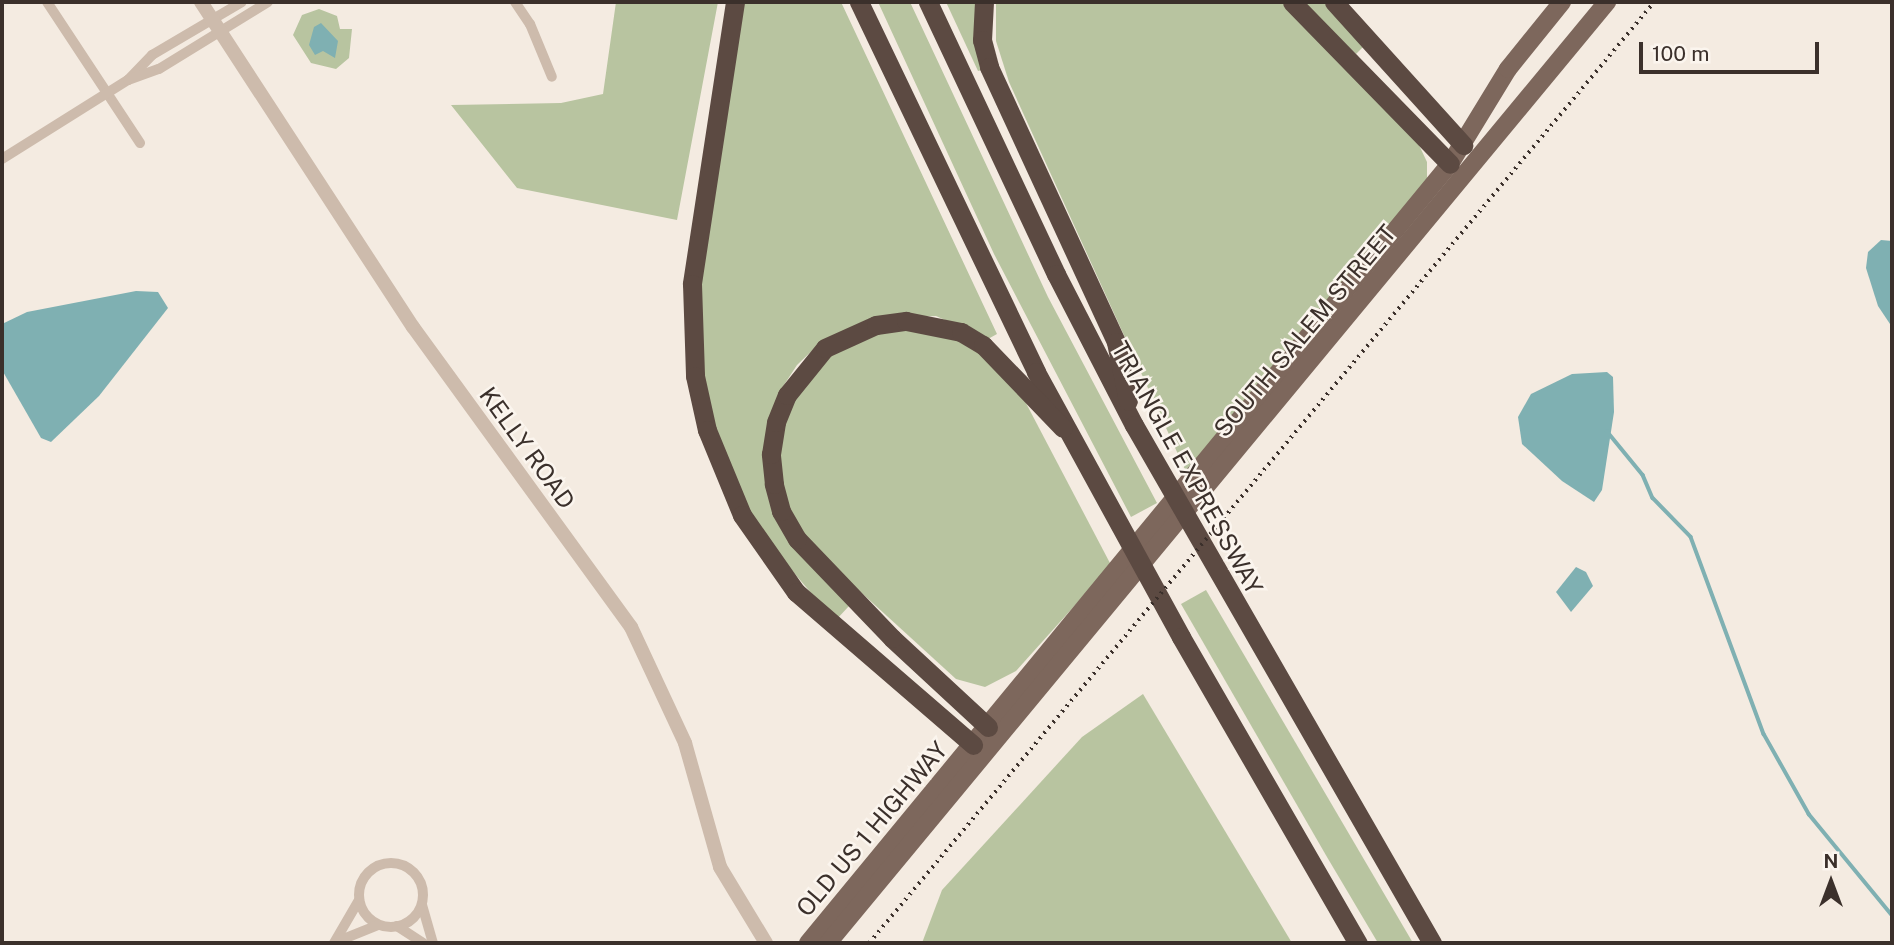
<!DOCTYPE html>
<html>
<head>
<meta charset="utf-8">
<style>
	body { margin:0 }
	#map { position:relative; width:1894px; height:945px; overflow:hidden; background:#f4ebe1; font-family:"Public Sans",sans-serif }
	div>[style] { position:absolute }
	.green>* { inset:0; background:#b8c4a0 }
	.water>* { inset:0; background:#7fb0b2 }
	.stream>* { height:3.5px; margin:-1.75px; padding:0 1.75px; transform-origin:1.75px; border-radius:1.75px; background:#7fb0b2 }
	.minor>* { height:10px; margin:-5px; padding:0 5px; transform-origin:5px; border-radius:5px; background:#cdbbac }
	.minor>.ring { margin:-5px; padding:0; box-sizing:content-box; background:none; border:10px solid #cdbbac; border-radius:50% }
	.tertiary>* { height:14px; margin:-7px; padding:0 7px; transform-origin:7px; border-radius:7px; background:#cdbbac }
	.primary>* { height:18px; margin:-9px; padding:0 9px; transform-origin:9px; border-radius:9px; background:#7d675c }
	.motorway>* { height:19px; margin:-9.5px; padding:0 9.5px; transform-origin:9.5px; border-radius:9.5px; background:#5c4a42 }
	.rail>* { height:3.5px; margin-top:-1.75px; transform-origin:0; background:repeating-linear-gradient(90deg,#3b302b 0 2px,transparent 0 7px) }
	span { translate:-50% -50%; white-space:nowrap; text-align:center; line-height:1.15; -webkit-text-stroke:5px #fbf5ee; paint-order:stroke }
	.street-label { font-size:24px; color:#3b302b }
	.frame { position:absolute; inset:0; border:4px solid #3b302b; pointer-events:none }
	.north { position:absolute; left:1796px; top:847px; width:70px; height:70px; -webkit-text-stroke:5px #fbf5ee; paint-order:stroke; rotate:0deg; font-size:19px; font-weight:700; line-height:28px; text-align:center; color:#3b302b }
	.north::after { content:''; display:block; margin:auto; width:24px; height:32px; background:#3b302b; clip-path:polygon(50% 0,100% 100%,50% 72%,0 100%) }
	.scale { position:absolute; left:1639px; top:42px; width:180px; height:32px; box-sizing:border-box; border:4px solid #3b302b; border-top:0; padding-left:9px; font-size:21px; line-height:24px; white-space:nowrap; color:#3b302b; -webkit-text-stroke:5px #fbf5ee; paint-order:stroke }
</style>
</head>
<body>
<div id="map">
	<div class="green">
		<div style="clip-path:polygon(616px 2px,718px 2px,677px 220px,517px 188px,451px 105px,561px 103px,603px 94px)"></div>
		<div style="clip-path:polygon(742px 2px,841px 2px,997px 334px,988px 339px,936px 316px,873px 318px,821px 342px,797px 365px,780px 391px,769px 419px,789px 541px,850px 605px,835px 621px,761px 534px,723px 457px,700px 365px,697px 316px,707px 219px)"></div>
		<div style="clip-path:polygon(878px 2px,910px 2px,1048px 297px,1157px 503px,1131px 517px,994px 254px)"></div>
		<div style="clip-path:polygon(946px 2px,975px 2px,982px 70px,978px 71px)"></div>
		<div style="clip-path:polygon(996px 2px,1282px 2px,1419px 145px,1427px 162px,1427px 179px,1187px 474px,1009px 82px,996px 41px)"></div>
		<div style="clip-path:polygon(1303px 2px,1325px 2px,1363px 47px,1356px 54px)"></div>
		<div style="clip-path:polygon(319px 9px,337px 16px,340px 29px,352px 29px,349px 58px,336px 69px,311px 63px,293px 35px,302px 15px)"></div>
		<div style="clip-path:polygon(907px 328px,935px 331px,979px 350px,1017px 386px,1111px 565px,1016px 671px,985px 687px,956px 679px,819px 554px,788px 510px,777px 454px,792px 396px,829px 353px,853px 340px)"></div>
		<div style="clip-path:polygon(1206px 590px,1413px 943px,1378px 943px,1327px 857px,1181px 604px)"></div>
		<div style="clip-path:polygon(1143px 694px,1292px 943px,922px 943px,942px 890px,1082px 737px)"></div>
	</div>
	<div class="water">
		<div style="clip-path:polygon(321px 23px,338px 41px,335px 58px,323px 51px,315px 55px,309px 45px,314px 27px)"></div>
		<div style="clip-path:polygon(1881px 240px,1892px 241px,1890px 324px,1878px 306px,1866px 268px,1868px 252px)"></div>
		<div style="clip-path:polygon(136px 291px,158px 292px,168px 308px,99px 396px,51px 442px,41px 438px,2px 370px,2px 324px,27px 312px)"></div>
		<div style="clip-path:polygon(1607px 372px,1613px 377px,1614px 412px,1602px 490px,1594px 502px,1562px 481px,1522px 444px,1518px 417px,1531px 394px,1572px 374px)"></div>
		<div style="clip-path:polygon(1576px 567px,1586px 572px,1593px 586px,1571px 612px,1556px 592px)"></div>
	</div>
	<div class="stream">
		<div style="left:1607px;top:431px;width:57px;rotate:50.7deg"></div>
		<div style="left:1643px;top:475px;width:25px;rotate:67deg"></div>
		<div style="left:1653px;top:498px;width:54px;rotate:45.7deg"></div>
		<div style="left:1691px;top:537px;width:210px;rotate:69.7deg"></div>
		<div style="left:1764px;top:734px;width:92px;rotate:60.6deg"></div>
		<div style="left:1809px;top:814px;width:131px;rotate:50.6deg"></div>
	</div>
	<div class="minor">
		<div style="left:47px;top:2px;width:169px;rotate:56.6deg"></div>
		<div style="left:515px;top:2px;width:27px;rotate:56deg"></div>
		<div style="left:530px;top:24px;width:57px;rotate:67.5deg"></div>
		<div style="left:128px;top:80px;width:35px;rotate:-46deg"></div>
		<div style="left:152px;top:55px;width:104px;rotate:-30.5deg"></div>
		<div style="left:2px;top:159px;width:149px;rotate:-32.1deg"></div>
		<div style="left:128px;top:80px;width:33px;rotate:-20deg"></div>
		<div style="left:159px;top:69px;width:128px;rotate:-31.6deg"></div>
		<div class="ring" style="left:359px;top:863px;width:54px;height:54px"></div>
		<div style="left:422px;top:905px;width:40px;rotate:74deg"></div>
		<div style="left:397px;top:926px;width:31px;rotate:33deg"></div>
		<div style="left:336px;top:942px;width:45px;rotate:-22deg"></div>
		<div style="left:334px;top:943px;width:50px;rotate:-59.8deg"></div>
	</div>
	<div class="tertiary">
		<div style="left:201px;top:2px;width:388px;rotate:56.9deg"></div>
		<div style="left:413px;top:327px;width:371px;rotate:54deg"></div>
		<div style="left:631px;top:627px;width:128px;rotate:65deg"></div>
		<div style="left:685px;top:743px;width:129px;rotate:74.2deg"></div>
		<div style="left:720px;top:867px;width:89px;rotate:58.8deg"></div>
	</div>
	<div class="primary">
		<div style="left:808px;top:943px;width:1009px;rotate:-50.51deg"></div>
		<div style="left:1450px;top:164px;width:111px;rotate:-58.6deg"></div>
		<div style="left:1508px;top:69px;width:86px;rotate:-51.1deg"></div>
		<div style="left:828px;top:943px;width:1222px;rotate:-50.38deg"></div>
	</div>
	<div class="motorway">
		<div style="left:735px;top:2px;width:285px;rotate:98.7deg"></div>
		<div style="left:692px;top:284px;width:92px;rotate:88.1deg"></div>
		<div style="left:695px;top:376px;width:55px;rotate:77.5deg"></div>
		<div style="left:707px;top:430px;width:92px;rotate:67.6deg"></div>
		<div style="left:742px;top:515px;width:94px;rotate:55deg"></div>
		<div style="left:796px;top:592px;width:234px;rotate:40.8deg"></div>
		<div style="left:859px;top:2px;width:410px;rotate:64.4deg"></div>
		<div style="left:1036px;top:372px;width:302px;rotate:61.3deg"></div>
		<div style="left:1181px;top:637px;width:354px;rotate:60deg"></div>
		<div style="left:928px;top:2px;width:301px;rotate:64.8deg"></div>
		<div style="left:1056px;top:274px;width:170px;rotate:62.7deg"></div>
		<div style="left:1134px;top:425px;width:598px;rotate:60.09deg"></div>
		<div style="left:984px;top:2px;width:38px;rotate:93deg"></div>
		<div style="left:982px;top:40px;width:28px;rotate:75deg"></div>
		<div style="left:989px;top:67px;width:303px;rotate:65.2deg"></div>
		<div style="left:1116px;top:342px;width:60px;rotate:78.5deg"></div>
		<div style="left:1292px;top:2px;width:226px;rotate:45.7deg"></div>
		<div style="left:1334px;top:2px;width:193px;rotate:47.9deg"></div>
		<div style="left:988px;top:727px;width:131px;rotate:-137.2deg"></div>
		<div style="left:892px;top:638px;width:137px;rotate:-133.8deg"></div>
		<div style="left:797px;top:539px;width:32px;rotate:-120deg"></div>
		<div style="left:781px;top:511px;width:28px;rotate:-105deg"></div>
		<div style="left:774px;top:484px;width:30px;rotate:-96deg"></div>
		<div style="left:771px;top:454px;width:32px;rotate:-81deg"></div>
		<div style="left:776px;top:422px;width:29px;rotate:-68deg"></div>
		<div style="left:787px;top:395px;width:60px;rotate:-51deg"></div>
		<div style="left:825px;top:348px;width:56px;rotate:-24.3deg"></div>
		<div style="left:876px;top:325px;width:30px;rotate:-8deg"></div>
		<div style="left:906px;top:321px;width:56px;rotate:11.3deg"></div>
		<div style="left:961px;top:332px;width:26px;rotate:31deg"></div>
		<div style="left:983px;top:345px;width:115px;rotate:46.1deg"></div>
	</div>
	<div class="rail">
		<div style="left:869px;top:943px;width:1225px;rotate:-50.16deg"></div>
	</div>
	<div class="street-label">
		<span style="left:1305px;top:331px;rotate:-50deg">SOUTH SALEM STREET</span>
		<span style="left:527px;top:448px;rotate:54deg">KELLY ROAD</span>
		<span style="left:1187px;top:468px;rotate:61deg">TRIANGLE EXPRESSWAY</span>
		<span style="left:872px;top:829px;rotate:-50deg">OLD US 1 HIGHWAY</span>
	</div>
	<div class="frame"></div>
	<div class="north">N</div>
	<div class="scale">100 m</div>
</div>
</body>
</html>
